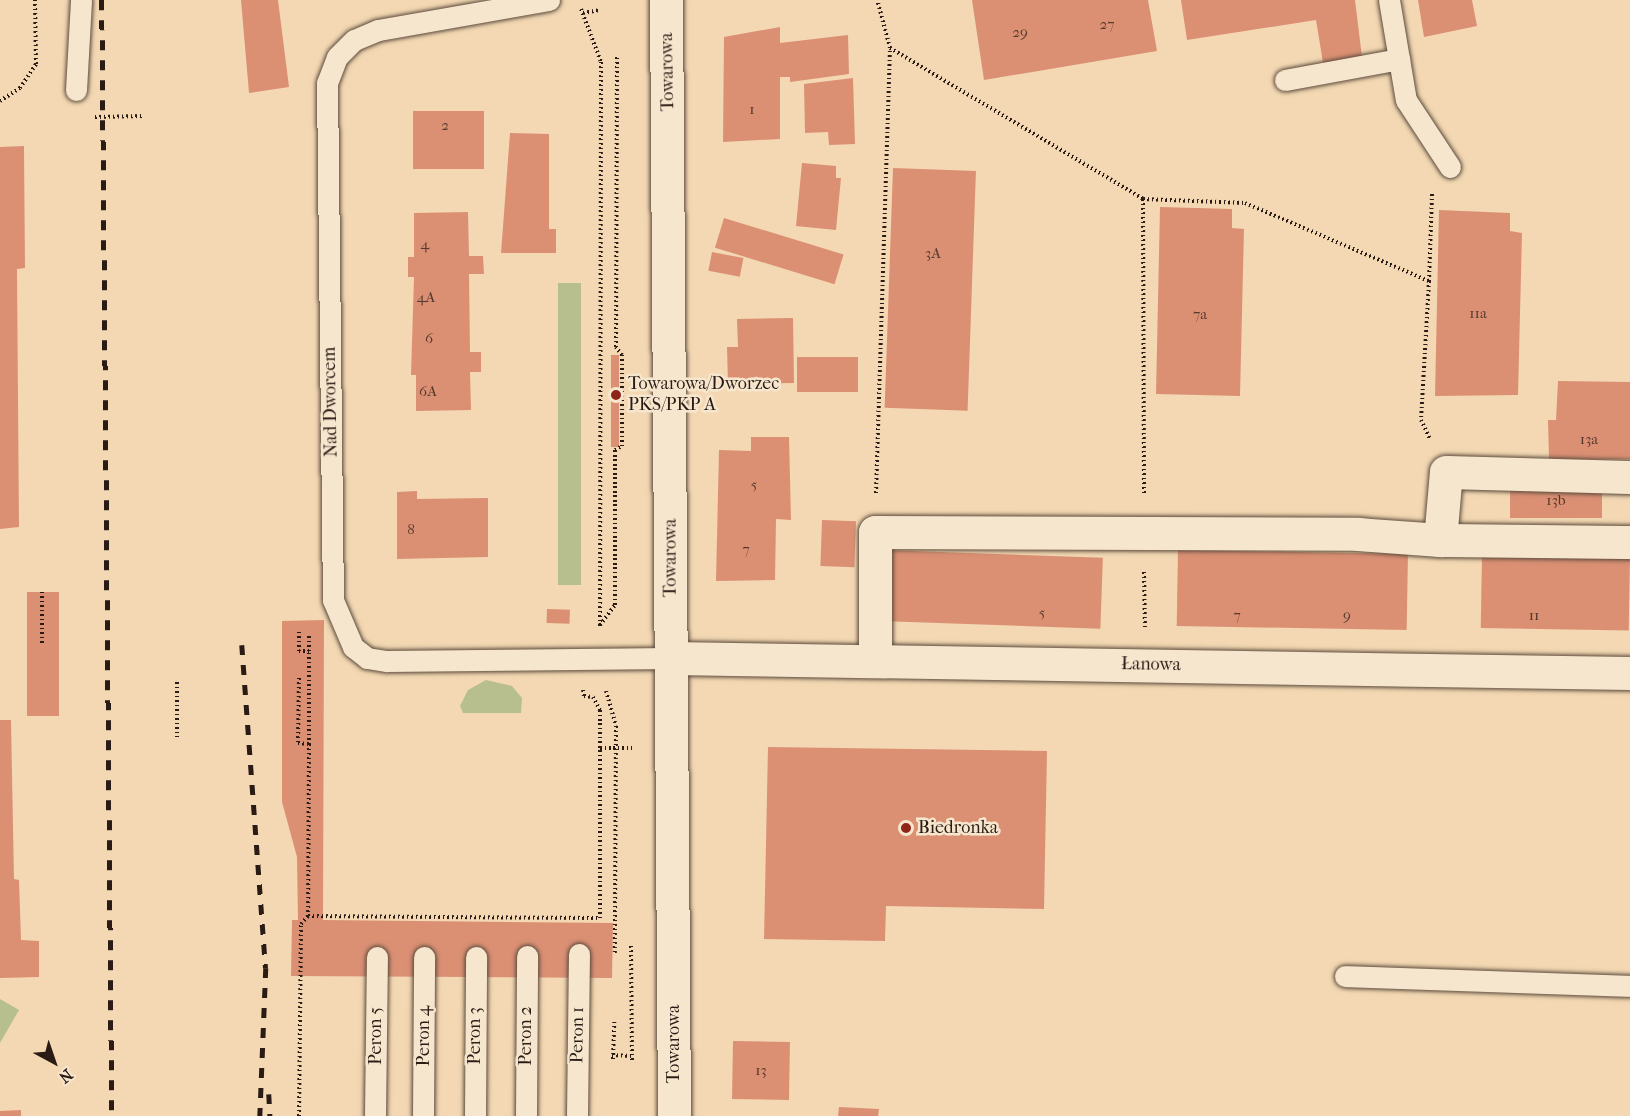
<!DOCTYPE html>
<html>
<head>
<meta charset="utf-8">
<style>
	body { margin:0 }
	#map { position:relative; width:1630px; height:1116px; overflow:hidden; background:#f3d8b3; font-family:"IM FELL French Canon",serif }
	div>[style] { position:absolute }
	.green>* { inset:0; background:#b8bf8f; transform-origin:0 0 }
	.building>* { inset:0; background:#db9074; transform-origin:0 0 }
	.path>* { height:4px; margin-top:-2px; transform-origin:0; background:repeating-linear-gradient(90deg,#2a1c15 0 1.5px,transparent 0 4.5px) }
	.roads { filter:drop-shadow(0 0 2px #5c4b3c) drop-shadow(0 0 2px #5c4b3c) }
	.lane>* { height:21px; margin:-10.5px; padding:0 10.5px; transform-origin:10.5px; border-radius:10.5px; background:#f7e6ce }
	.street>* { height:33px; margin:-16.5px; padding:0 16.5px; transform-origin:16.5px; border-radius:16.5px; background:#f7e6ce }
	.secondary>* { height:33px; margin:-16.5px; padding:0 16.5px; transform-origin:16.5px; border-radius:16.5px; background:#f7e6ce }
	.rail>* { height:4.5px; margin-top:-2.25px; transform-origin:0; background:repeating-linear-gradient(90deg,#2a1c15 0 10px,transparent 0 20px) }
	.dots>* { width:16px; height:16px; translate:-50% -50%; box-sizing:border-box; border:3px solid #f7e6ce; border-radius:50% }
	span { translate:-50% -50%; white-space:nowrap; text-align:center; line-height:1.15; -webkit-text-stroke:5px #f7e6ce; paint-order:stroke }
	.number-label { font-size:15px; color:#56392d }
	.number-label span { -webkit-text-stroke-width:0 }
	.street-label { font-size:18px; color:#2a1c15 }
	.poi-label { font-size:18px; color:#2a1c15 }
	.left { translate:0 -50%; text-align:left }
	.north { position:absolute; left:24px; top:1032px; width:60px; height:60px; -webkit-text-stroke:4px #f7e6ce; paint-order:stroke; rotate:140deg; font-size:16px; font-weight:700; line-height:24px; text-align:center; color:#2a1c15 }
	.north::after { content:''; display:block; margin:auto; width:21px; height:27px; background:#2a1c15; clip-path:polygon(50% 0,100% 100%,50% 72%,0 100%) }
</style>
</head>
<body>
<div id="map">
	<div class="green">
		<div style="left:581px;top:283px;width:302px;height:23px;rotate:90deg"></div>
		<div style="clip-path:polygon(486px 680px,512px 686px,522px 698px,521px 713px,463px 713px,460px 706px,468px 690px)"></div>
		<div style="left:0;top:999px;width:22px;height:91px;rotate:30deg"></div>
	</div>
	<div class="building">
		<div style="clip-path:polygon(241px 0,278px 0,289px 87px,249px 93px)"></div>
		<div style="clip-path:polygon(972px 0,1148px 0,1157px 51px,984px 80px)"></div>
		<div style="clip-path:polygon(1181px 0,1355px 0,1362px 57px,1323px 63px,1316px 20px,1187px 40px)"></div>
		<div style="clip-path:polygon(1418px 0,1472px 0,1477px 26px,1424px 37px)"></div>
		<div style="clip-path:polygon(780px 27px,780px 43px,848px 35px,849px 74px,790px 82px,790px 77px,780px 77px,780px 139px,723px 142px,724px 37px)"></div>
		<div style="clip-path:polygon(853px 78px,855px 144px,829px 145px,828px 132px,805px 133px,804px 84px)"></div>
		<div style="left:484px;top:111px;width:58px;height:71px;rotate:90deg"></div>
		<div style="clip-path:polygon(510px 133px,549px 134px,549px 229px,556px 229px,556px 253px,501px 253px)"></div>
		<div style="clip-path:polygon(24px 146px,25px 268px,17px 269px,19px 527px,0 529px,0 147px)"></div>
		<div style="clip-path:polygon(802px 163px,836px 166px,836px 178px,841px 178px,836px 230px,796px 226px)"></div>
		<div style="left:893px;top:168px;width:83px;height:240px;rotate:2deg"></div>
		<div style="clip-path:polygon(1160px 207px,1232px 209px,1232px 228px,1244px 229px,1240px 396px,1156px 394px)"></div>
		<div style="clip-path:polygon(1439px 210px,1510px 213px,1510px 231px,1522px 233px,1518px 395px,1435px 396px)"></div>
		<div style="clip-path:polygon(468px 212px,469px 256px,483px 256px,484px 274px,469px 274px,470px 352px,481px 352px,481px 372px,470px 372px,471px 410px,416px 411px,416px 375px,411px 375px,414px 277px,408px 277px,408px 257px,414px 257px,414px 213px)"></div>
		<div style="left:724px;top:218px;width:125px;height:31px;rotate:17deg"></div>
		<div style="left:712px;top:252px;width:32px;height:19px;rotate:11deg"></div>
		<div style="clip-path:polygon(793px 318px,794px 383px,728px 384px,727px 347px,738px 347px,737px 319px)"></div>
		<div style="left:611px;top:355px;width:8px;height:92px"></div>
		<div style="left:858px;top:357px;width:35px;height:61px;rotate:90deg"></div>
		<div style="clip-path:polygon(1558px 381px,1630px 382px,1630px 459px,1549px 460px,1548px 420px,1556px 420px)"></div>
		<div style="clip-path:polygon(751px 437px,789px 437px,791px 520px,776px 519px,775px 580px,716px 581px,719px 450px,751px 451px)"></div>
		<div style="clip-path:polygon(417px 491px,417px 499px,488px 498px,488px 557px,397px 559px,397px 492px)"></div>
		<div style="left:1510px;top:491px;width:92px;height:27px"></div>
		<div style="left:822px;top:520px;width:34px;height:46px;rotate:2deg"></div>
		<div style="left:883px;top:550px;width:220px;height:71px;rotate:2deg"></div>
		<div style="left:1178px;top:550px;width:230px;height:76px;rotate:1deg"></div>
		<div style="left:1482px;top:555px;width:148px;height:73px;rotate:1deg"></div>
		<div style="left:27px;top:592px;width:32px;height:124px"></div>
		<div style="left:547px;top:609px;width:23px;height:14px;rotate:2deg"></div>
		<div style="clip-path:polygon(324px 620px,323px 920px,613px 923px,612px 978px,291px 976px,292px 920px,298px 920px,297px 857px,282px 802px,282px 621px)"></div>
		<div style="clip-path:polygon(0 720px,11px 720px,14px 879px,19px 880px,21px 940px,39px 941px,39px 977px,0 978px)"></div>
		<div style="clip-path:polygon(768px 747px,1047px 751px,1044px 909px,886px 906px,885px 941px,764px 939px)"></div>
		<div style="left:733px;top:1041px;width:57px;height:58px;rotate:1deg"></div>
		<div style="clip-path:polygon(839px 1107px,879px 1109px,878px 1116px,838px 1116px)"></div>
		<div style="clip-path:polygon(21px 1110px,21px 1116px,0 1116px,0 1111px)"></div>
	</div>
	<div class="path">
		<div style="left:581px;top:9px;width:57px;rotate:69.3deg"></div>
		<div style="left:601px;top:62px;width:565px;rotate:90.1deg"></div>
		<div style="left:583px;top:13px;width:17px;rotate:-10deg"></div>
		<div style="left:890px;top:48px;width:295px;rotate:30.8deg"></div>
		<div style="left:1143px;top:199px;width:102px;rotate:2.2deg"></div>
		<div style="left:1245px;top:203px;width:200px;rotate:23deg"></div>
		<div style="left:1429px;top:281px;width:139px;rotate:93.3deg"></div>
		<div style="left:1421px;top:420px;width:21px;rotate:65deg"></div>
		<div style="left:0;top:101px;width:24px;rotate:-33deg"></div>
		<div style="left:20px;top:88px;width:29px;rotate:-56deg"></div>
		<div style="left:36px;top:64px;width:64px;rotate:-90.9deg"></div>
		<div style="left:95px;top:117px;width:49px;rotate:-1.2deg"></div>
		<div style="left:1143px;top:199px;width:296px;rotate:89.8deg"></div>
		<div style="left:1429px;top:281px;width:87px;rotate:-88deg"></div>
		<div style="left:876px;top:493px;width:445px;rotate:-88.2deg"></div>
		<div style="left:890px;top:48px;width:47px;rotate:-104.9deg"></div>
		<div style="left:1144px;top:572px;width:55px;rotate:89deg"></div>
		<div style="left:42px;top:592px;width:54px;rotate:90deg"></div>
		<div style="left:600px;top:625px;width:25px;rotate:-53deg"></div>
		<div style="left:615px;top:605px;width:155px;rotate:-90deg"></div>
		<div style="left:615px;top:450px;width:8px;rotate:-30deg"></div>
		<div style="left:622px;top:446px;width:91px;rotate:-90deg"></div>
		<div style="left:622px;top:355px;width:10px;rotate:-127deg"></div>
		<div style="left:616px;top:347px;width:292px;rotate:-89.8deg"></div>
		<div style="left:309px;top:651px;width:17px;rotate:-90deg"></div>
		<div style="left:299px;top:678px;width:65px;rotate:90.9deg"></div>
		<div style="left:298px;top:743px;width:11px;rotate:5deg"></div>
		<div style="left:309px;top:744px;width:93px;rotate:-90deg"></div>
		<div style="left:309px;top:651px;width:10px;rotate:180deg"></div>
		<div style="left:299px;top:651px;width:20px;rotate:-90deg"></div>
		<div style="left:177px;top:682px;width:55px;rotate:90deg"></div>
		<div style="left:583px;top:690px;width:6px;rotate:81deg"></div>
		<div style="left:584px;top:696px;width:9px;rotate:6deg"></div>
		<div style="left:593px;top:697px;width:15px;rotate:62deg"></div>
		<div style="left:600px;top:710px;width:38px;rotate:90deg"></div>
		<div style="left:600px;top:748px;width:32px"></div>
		<div style="left:606px;top:691px;width:36px;rotate:74deg"></div>
		<div style="left:616px;top:726px;width:228px;rotate:90.3deg"></div>
		<div style="left:309px;top:744px;width:172px;rotate:90.3deg"></div>
		<div style="left:308px;top:916px;width:292px;rotate:0.4deg"></div>
		<div style="left:600px;top:918px;width:170px;rotate:-90deg"></div>
		<div style="left:631px;top:946px;width:116px;rotate:89.5deg"></div>
		<div style="left:612px;top:1055px;width:19px;rotate:3deg"></div>
		<div style="left:613px;top:1059px;width:37px;rotate:-88deg"></div>
		<div style="left:299px;top:1116px;width:192px;rotate:-89.4deg"></div>
		<div style="left:301px;top:924px;width:11px;rotate:-49deg"></div>
	</div>
	<div class="roads">
		<div class="lane">
			<div style="left:549px;top:0;width:174px;rotate:170deg"></div>
			<div style="left:378px;top:30px;width:26px;rotate:157deg"></div>
			<div style="left:354px;top:40px;width:24px;rotate:135deg"></div>
			<div style="left:337px;top:57px;width:28px;rotate:111deg"></div>
			<div style="left:327px;top:83px;width:517px;rotate:89.34deg"></div>
			<div style="left:333px;top:600px;width:51px;rotate:66.9deg"></div>
			<div style="left:353px;top:647px;width:18px;rotate:38deg"></div>
			<div style="left:367px;top:658px;width:20px;rotate:9deg"></div>
			<div style="left:387px;top:661px;width:284px;rotate:-0.6deg"></div>
			<div style="left:1389px;top:0;width:101px;rotate:80.4deg"></div>
			<div style="left:1406px;top:100px;width:80px;rotate:56.7deg"></div>
			<div style="left:1285px;top:80px;width:116px;rotate:-10.4deg"></div>
			<div style="left:76px;top:90px;width:90px;rotate:-86.8deg"></div>
			<div style="left:1345px;top:976px;width:285px;rotate:2deg"></div>
			<div style="left:375px;top:1116px;width:159px;rotate:-89.3deg"></div>
			<div style="left:423px;top:1116px;width:159px;rotate:-89.6deg"></div>
			<div style="left:475px;top:1116px;width:159px;rotate:-89.6deg"></div>
			<div style="left:526px;top:1116px;width:160px;rotate:-89.6deg"></div>
			<div style="left:577px;top:1116px;width:162px;rotate:-89.3deg"></div>
		</div>
		<div class="street">
			<div style="left:1440px;top:540px;width:190px;rotate:0.6deg"></div>
			<div style="left:671px;top:658px;width:959px;rotate:0.9deg"></div>
			<div style="left:875px;top:661px;width:129px;rotate:-90deg"></div>
			<div style="left:875px;top:532px;width:483px;rotate:0.2deg"></div>
			<div style="left:1358px;top:534px;width:82px;rotate:4.2deg"></div>
			<div style="left:1440px;top:540px;width:68px;rotate:-85deg"></div>
			<div style="left:1446px;top:472px;width:184px;rotate:1.6deg"></div>
		</div>
		<div class="secondary">
			<div style="left:666px;top:0;width:1116px;rotate:89.59deg"></div>
		</div>
	</div>
	<div class="rail">
		<div style="left:102px;top:0;width:1116px;rotate:89.49deg"></div>
		<div style="left:242px;top:645px;width:324px;rotate:85.8deg"></div>
		<div style="left:266px;top:968px;width:148px;rotate:92.3deg"></div>
		<div style="left:269px;top:1094px;width:22px;rotate:87deg"></div>
	</div>
	<div class="dots">
		<div style="left:616px;top:395px;background:#8f2418"></div>
		<div style="left:906px;top:828px;background:#8f2418"></div>
	</div>
	<div class="number-label">
		<span style="left:1107px;top:25px">27</span>
		<span style="left:1020px;top:33px">29</span>
		<span style="left:752px;top:110px">1</span>
		<span style="left:445px;top:126px">2</span>
		<span style="left:425px;top:245px">4</span>
		<span style="left:933px;top:254px">3A</span>
		<span style="left:426px;top:298px">4A</span>
		<span style="left:1478px;top:314px">11a</span>
		<span style="left:1200px;top:315px">7a</span>
		<span style="left:429px;top:339px">6</span>
		<span style="left:428px;top:392px">6A</span>
		<span style="left:1589px;top:440px">13a</span>
		<span style="left:754px;top:485px">5</span>
		<span style="left:1556px;top:501px">13b</span>
		<span style="left:411px;top:530px">8</span>
		<span style="left:746px;top:550px">7</span>
		<span style="left:1042px;top:613px">5</span>
		<span style="left:1237px;top:616px">7</span>
		<span style="left:1347px;top:616px">9</span>
		<span style="left:1534px;top:616px">11</span>
		<span style="left:761px;top:1071px">13</span>
	</div>
	<div class="street-label">
		<span style="left:668px;top:72px;rotate:-91deg">Towarowa</span>
		<span style="left:331px;top:402px;rotate:-91deg">Nad Dworcem</span>
		<span style="left:671px;top:558px;rotate:-90deg">Towarowa</span>
		<span style="left:1151px;top:665px;rotate:1deg">Łanowa</span>
		<span style="left:578px;top:1035px;rotate:-89deg">Peron 1</span>
		<span style="left:376px;top:1036px;rotate:-90deg">Peron 5</span>
		<span style="left:424px;top:1036px;rotate:-90deg">Peron 4</span>
		<span style="left:475px;top:1036px;rotate:-90deg">Peron 3</span>
		<span style="left:526px;top:1036px;rotate:-90deg">Peron 2</span>
		<span style="left:674px;top:1044px;rotate:-90deg">Towarowa</span>
	</div>
	<div class="poi-label">
		<span class="left" style="left:628px;top:395px">Towarowa/Dworzec<br>PKS/PKP A</span>
		<span class="left" style="left:918px;top:828px">Biedronka</span>
	</div>
	<div class="north">N</div>
</div>
</body>
</html>
